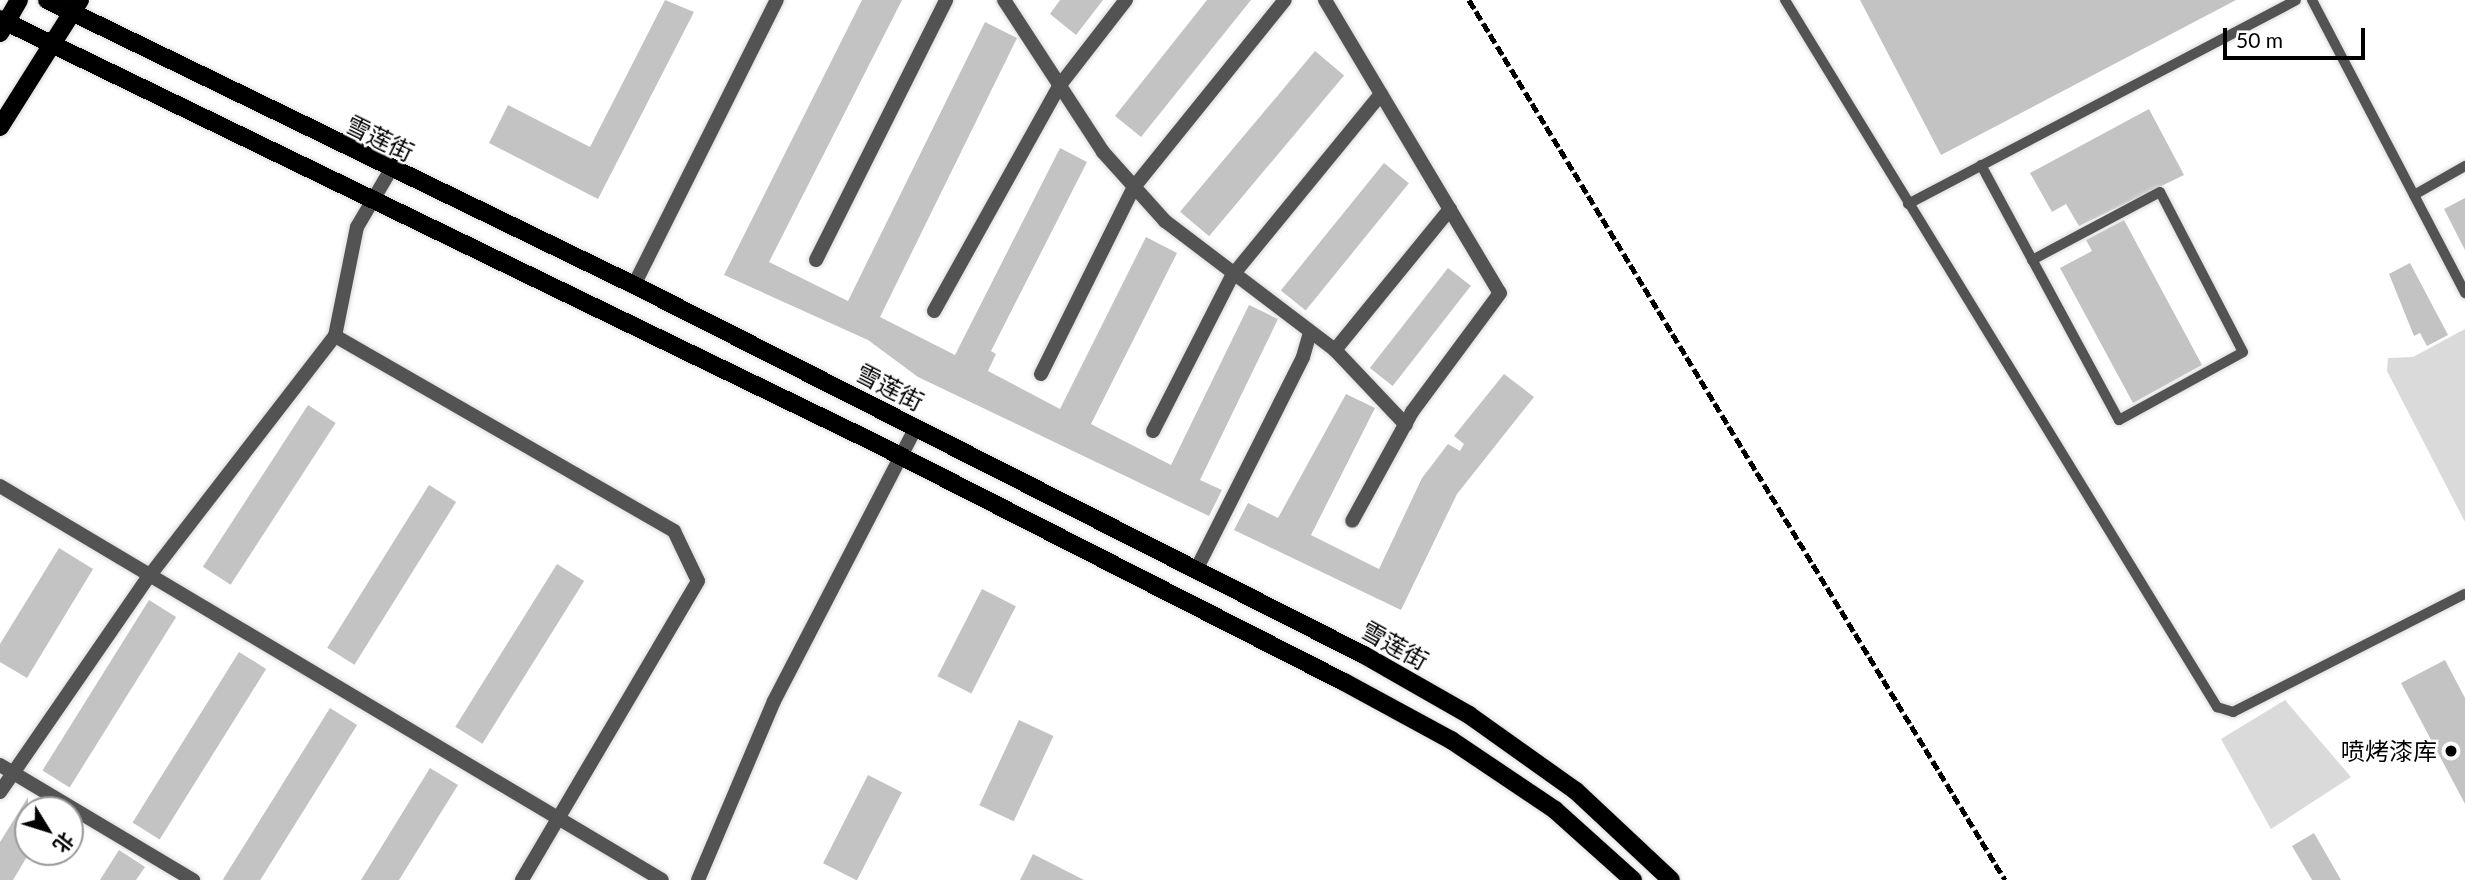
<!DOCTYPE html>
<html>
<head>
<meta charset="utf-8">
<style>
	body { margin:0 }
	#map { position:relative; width:2465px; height:880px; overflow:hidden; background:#fff; font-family:Lato,"Noto Sans SC",sans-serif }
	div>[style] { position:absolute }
	.green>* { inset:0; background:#dadada }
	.building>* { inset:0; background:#c3c3c3; transform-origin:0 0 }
	.roads { filter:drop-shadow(0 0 2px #dbdbdb) drop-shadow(0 0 2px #dbdbdb) }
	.service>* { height:10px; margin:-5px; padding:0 5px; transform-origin:5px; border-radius:5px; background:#535353 }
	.minor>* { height:14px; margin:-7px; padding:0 7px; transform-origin:7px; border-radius:7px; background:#535353 }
	.primary>* { height:18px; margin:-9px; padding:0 9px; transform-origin:9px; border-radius:9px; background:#000 }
	.rail>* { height:5px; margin-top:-2.5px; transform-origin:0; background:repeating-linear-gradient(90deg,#000 0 10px,transparent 0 13.5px) }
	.dots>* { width:19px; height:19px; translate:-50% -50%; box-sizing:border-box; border:4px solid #fff; border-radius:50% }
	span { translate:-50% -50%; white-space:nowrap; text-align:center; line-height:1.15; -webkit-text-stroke:5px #fff; paint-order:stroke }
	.street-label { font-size:24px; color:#000 }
	.poi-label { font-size:24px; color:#000 }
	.right { translate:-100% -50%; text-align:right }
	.north { position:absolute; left:14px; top:796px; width:70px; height:70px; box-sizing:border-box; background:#fff; border:2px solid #999; border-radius:50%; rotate:128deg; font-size:19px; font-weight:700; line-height:28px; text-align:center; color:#000 }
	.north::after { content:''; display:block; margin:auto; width:24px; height:32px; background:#000; clip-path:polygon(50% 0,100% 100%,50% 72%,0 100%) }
	.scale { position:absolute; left:2223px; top:28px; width:142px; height:32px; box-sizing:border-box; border:4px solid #000; border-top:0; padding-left:9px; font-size:21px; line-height:24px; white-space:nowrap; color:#000; -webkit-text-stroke:5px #fff; paint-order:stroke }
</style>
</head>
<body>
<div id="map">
	<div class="green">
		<div style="clip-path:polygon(2465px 329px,2465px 522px,2387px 371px,2388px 358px,2413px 357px)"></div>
		<div style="clip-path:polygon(2285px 700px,2351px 777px,2271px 829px,2221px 739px)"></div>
	</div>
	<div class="building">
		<div style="clip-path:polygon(665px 0,694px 12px,598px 199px,489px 143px,508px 105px,590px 147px)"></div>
		<div style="clip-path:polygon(862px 0,902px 0,769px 262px,848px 301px,985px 22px,1017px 38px,880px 317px,955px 355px,1060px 148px,1087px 162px,991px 351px,996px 354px,988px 371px,1060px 409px,1146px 237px,1177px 253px,1091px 424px,1171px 465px,1249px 305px,1278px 319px,1200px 480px,1222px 490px,1209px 516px,918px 377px,868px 340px,724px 275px)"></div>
		<div style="clip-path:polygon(1060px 0,1103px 0,1076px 35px,1050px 14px)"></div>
		<div style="clip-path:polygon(1207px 0,1251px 0,1141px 137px,1115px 116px)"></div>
		<div style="clip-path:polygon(1860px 0,2236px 0,1941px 155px)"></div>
		<div style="left:1315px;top:51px;width:38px;height:210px;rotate:40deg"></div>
		<div style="clip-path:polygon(2149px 109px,2184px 175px,2079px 226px,2066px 204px,2052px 212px,2030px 173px)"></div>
		<div style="left:1384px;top:163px;width:32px;height:164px;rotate:39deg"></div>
		<div style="clip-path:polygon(2465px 198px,2465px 250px,2444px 209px)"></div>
		<div style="clip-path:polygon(2124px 220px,2202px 365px,2133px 403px,2060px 268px,2092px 251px,2086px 240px)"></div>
		<div style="clip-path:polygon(2410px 263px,2448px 335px,2427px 346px,2420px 333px,2414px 336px,2389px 274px)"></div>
		<div style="left:1448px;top:268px;width:29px;height:127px;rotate:38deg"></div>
		<div style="clip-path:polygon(1504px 374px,1534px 397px,1457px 494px,1401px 610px,1234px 530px,1248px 503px,1278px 518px,1346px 394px,1375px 408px,1311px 535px,1379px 569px,1422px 478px,1448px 444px,1460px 451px,1464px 444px,1454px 436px)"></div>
		<div style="left:308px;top:405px;width:33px;height:193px;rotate:33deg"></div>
		<div style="left:429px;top:485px;width:32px;height:192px;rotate:32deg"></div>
		<div style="clip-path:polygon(59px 548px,93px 569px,27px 678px,0 662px,0 644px)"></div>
		<div style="left:557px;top:564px;width:32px;height:192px;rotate:32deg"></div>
		<div style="left:982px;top:589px;width:38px;height:98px;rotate:27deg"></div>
		<div style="left:149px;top:600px;width:32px;height:201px;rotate:32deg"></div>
		<div style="left:239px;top:652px;width:32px;height:201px;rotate:32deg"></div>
		<div style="clip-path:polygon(2445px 660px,2465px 698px,2465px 804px,2401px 683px)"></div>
		<div style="left:330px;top:708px;width:32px;height:202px;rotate:32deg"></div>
		<div style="left:1019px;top:720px;width:38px;height:94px;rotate:25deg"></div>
		<div style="clip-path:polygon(430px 768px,458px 785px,399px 880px,361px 880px)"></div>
		<div style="left:868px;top:775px;width:38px;height:99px;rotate:27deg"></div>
		<div style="clip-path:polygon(28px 797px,28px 855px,13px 880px,0 880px,0 842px)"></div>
		<div style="clip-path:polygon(2314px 833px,2341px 880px,2312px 880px,2292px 846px)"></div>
		<div style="clip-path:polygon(119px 850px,145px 867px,136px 880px,100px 880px)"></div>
		<div style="clip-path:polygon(1033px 854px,1084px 880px,1020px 880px)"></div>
	</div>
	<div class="roads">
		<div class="service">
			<div style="left:1785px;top:0;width:829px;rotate:58.57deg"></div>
			<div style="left:2217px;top:707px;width:17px;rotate:17deg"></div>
			<div style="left:2233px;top:712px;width:260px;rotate:-27deg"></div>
			<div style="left:2312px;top:0;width:331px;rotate:62.4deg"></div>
			<div style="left:1981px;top:165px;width:290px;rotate:61.6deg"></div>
			<div style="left:2119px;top:420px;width:141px;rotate:-28.7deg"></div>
			<div style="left:2243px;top:352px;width:180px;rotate:-117.4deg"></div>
			<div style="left:2160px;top:192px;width:145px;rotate:152deg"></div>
			<div style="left:2414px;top:195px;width:59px;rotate:-29.6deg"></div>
			<div style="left:1908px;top:204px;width:438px;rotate:-27.7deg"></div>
		</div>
		<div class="minor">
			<div style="left:1004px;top:0;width:181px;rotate:56.9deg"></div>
			<div style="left:1103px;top:152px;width:93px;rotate:48.1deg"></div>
			<div style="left:1165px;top:221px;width:213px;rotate:37.2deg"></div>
			<div style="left:1335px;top:350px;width:103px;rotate:46.6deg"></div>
			<div style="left:1325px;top:0;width:341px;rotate:59.2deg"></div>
			<div style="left:1500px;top:293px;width:148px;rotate:126.5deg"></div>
			<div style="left:1412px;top:412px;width:124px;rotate:118.8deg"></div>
			<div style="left:816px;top:260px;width:291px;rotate:-63.4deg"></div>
			<div style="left:634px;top:285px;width:319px;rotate:-63.4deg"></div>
			<div style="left:934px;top:311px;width:259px;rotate:-60.9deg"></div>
			<div style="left:1060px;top:85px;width:108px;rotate:-52.2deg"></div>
			<div style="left:335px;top:336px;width:111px;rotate:-78.6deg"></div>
			<div style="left:357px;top:227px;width:65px;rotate:-59.5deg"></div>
			<div style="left:1335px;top:350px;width:182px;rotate:-50.8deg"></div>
			<div style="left:1041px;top:374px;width:209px;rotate:-63.6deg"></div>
			<div style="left:1134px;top:187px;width:240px;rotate:-51.1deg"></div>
			<div style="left:1153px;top:431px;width:174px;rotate:-63deg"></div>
			<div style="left:1232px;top:276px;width:235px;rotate:-50.7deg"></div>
			<div style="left:0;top:486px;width:770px;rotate:30.76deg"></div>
			<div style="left:1196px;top:570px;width:238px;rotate:-63.3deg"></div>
			<div style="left:1303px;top:357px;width:26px;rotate:-74deg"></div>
			<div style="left:0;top:765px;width:225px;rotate:30.8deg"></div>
			<div style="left:0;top:792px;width:259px;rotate:-55.4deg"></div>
			<div style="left:147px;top:579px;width:307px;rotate:-52.3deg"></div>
			<div style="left:335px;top:336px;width:391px;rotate:29.9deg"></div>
			<div style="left:674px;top:531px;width:55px;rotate:64.4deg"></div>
			<div style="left:698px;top:581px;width:347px;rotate:120.5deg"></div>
			<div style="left:698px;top:880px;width:194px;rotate:-67deg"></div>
			<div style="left:774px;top:701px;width:309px;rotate:-62.6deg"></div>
		</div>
		<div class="primary">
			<div style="left:47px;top:0;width:653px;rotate:25.9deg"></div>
			<div style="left:634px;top:285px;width:818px;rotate:26.88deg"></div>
			<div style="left:1364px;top:655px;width:121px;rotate:29.7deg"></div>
			<div style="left:1469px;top:715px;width:131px;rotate:35.4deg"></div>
			<div style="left:1576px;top:791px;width:130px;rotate:43.1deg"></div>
			<div style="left:0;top:19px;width:968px;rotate:25.85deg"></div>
			<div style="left:871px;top:441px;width:531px;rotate:27deg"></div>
			<div style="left:1344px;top:682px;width:122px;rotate:28.5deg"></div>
			<div style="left:1451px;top:740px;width:125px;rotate:33.9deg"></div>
			<div style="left:1555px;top:810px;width:105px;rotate:41.9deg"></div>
			<div style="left:0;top:33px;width:38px;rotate:-60deg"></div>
			<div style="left:0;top:127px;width:150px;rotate:-57.8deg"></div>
		</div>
	</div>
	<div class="rail">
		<div style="left:1469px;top:0;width:1030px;rotate:58.65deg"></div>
	</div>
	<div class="dots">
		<div style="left:2451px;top:751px;background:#000"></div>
	</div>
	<div class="street-label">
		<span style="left:380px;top:138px;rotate:26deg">雪莲街</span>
		<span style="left:890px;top:387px;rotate:27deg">雪莲街</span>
		<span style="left:1395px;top:645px;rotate:29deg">雪莲街</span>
	</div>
	<div class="poi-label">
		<span class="right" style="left:2437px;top:751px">喷烤漆库</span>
	</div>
	<div class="north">北</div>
	<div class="scale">50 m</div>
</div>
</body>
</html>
